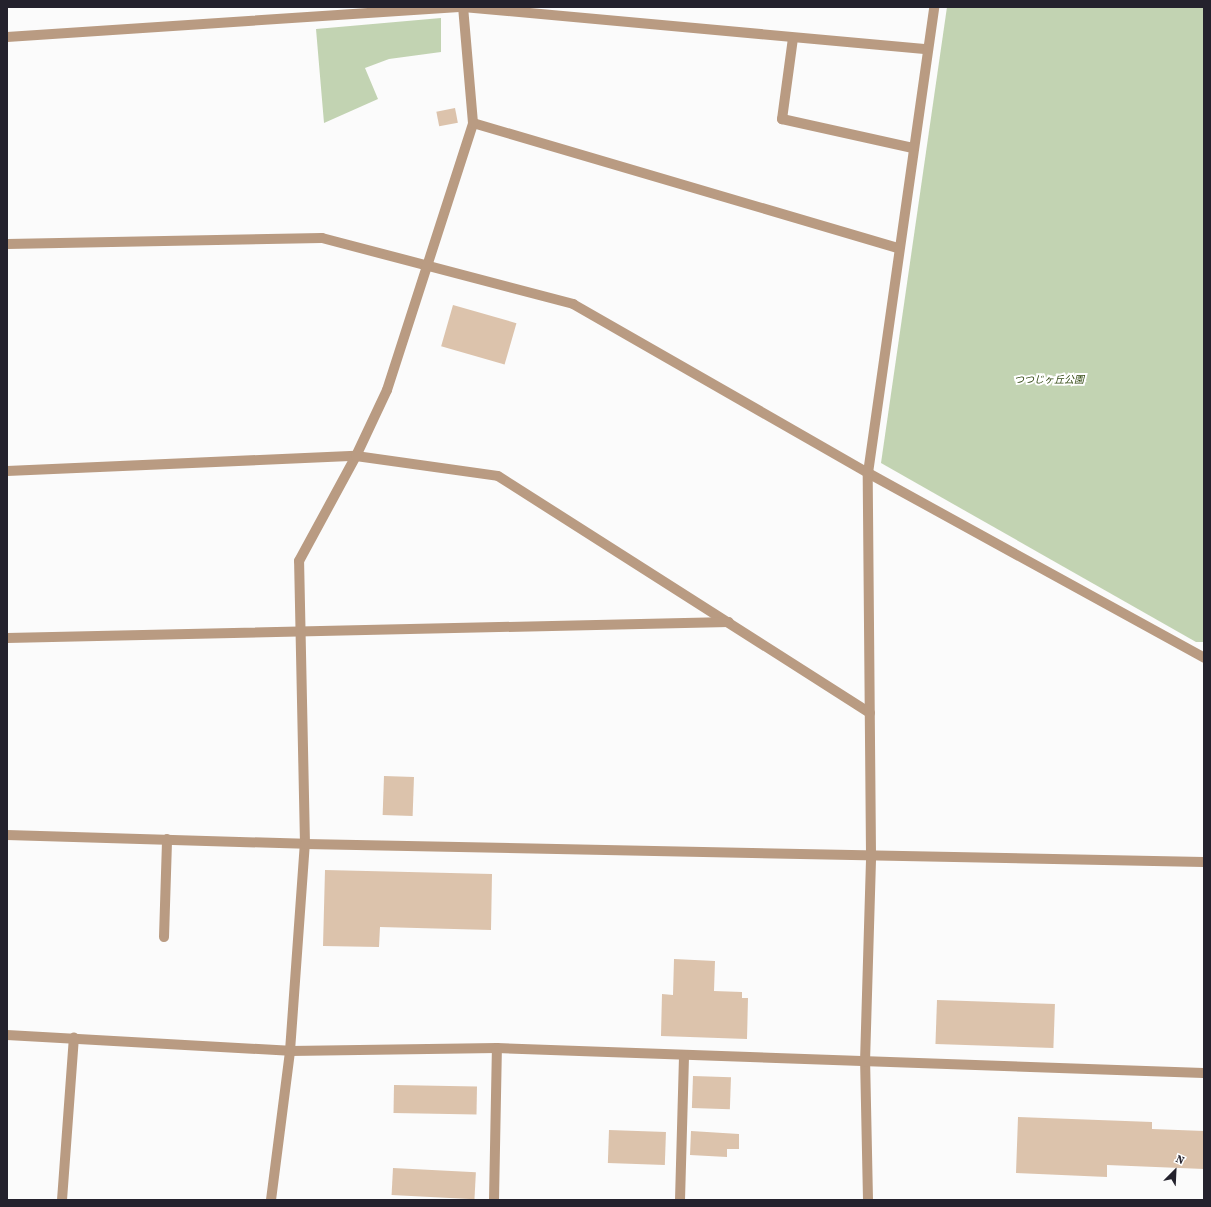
<!DOCTYPE html>
<html>
<head>
<meta charset="utf-8">
<style>
	body { margin:0 }
	#map { position:relative; width:1211px; height:1207px; overflow:hidden; background:#fbfbfb; font-family:"Source Serif 4","Noto Sans JP",serif }
	div>[style] { position:absolute }
	.green>* { inset:0; background:#c2d3b2 }
	.building>* { inset:0; background:#dcc3ac; transform-origin:0 0 }
	.service>* { height:10px; margin:-5px; padding:0 5px; transform-origin:5px; border-radius:5px; background:#b99b82 }
	.minor>* { height:10px; margin:-5px; padding:0 5px; transform-origin:5px; border-radius:5px; background:#b99b82 }
	.tertiary>* { height:10px; margin:-5px; padding:0 5px; transform-origin:5px; border-radius:5px; background:#b99b82 }
	span { translate:-50% -50%; white-space:nowrap; text-align:center; line-height:1.15; -webkit-text-stroke:4px #fff; paint-order:stroke }
	.park-label { font-size:10px; color:#334913; font-style:italic }
	.frame { position:absolute; inset:0; border:8px solid #24222d; pointer-events:none }
	.north { position:absolute; left:1155px; top:1151px; width:40px; height:40px; -webkit-text-stroke:3px #fff; paint-order:stroke; rotate:24deg; font-size:11px; font-weight:700; line-height:16px; text-align:center; color:#24222d }
	.north::after { content:''; display:block; margin:auto; width:14px; height:18px; background:#24222d; clip-path:polygon(50% 0,100% 100%,50% 72%,0 100%) }
</style>
</head>
<body>
<div id="map">
	<div class="green">
		<div style="clip-path:polygon(947px 7px,1204px 7px,1204px 642px,1196px 642px,881px 463px)"></div>
		<div style="clip-path:polygon(441px 18px,441px 52px,389px 59px,365px 68px,378px 99px,324px 123px,316px 29px)"></div>
	</div>
	<div class="building">
		<div style="left:455px;top:108px;width:15px;height:19px;rotate:79deg"></div>
		<div style="left:453px;top:305px;width:66px;height:43px;rotate:16deg"></div>
		<div style="left:384px;top:776px;width:30px;height:39px;rotate:2deg"></div>
		<div style="clip-path:polygon(325px 870px,492px 874px,491px 930px,380px 927px,379px 947px,323px 946px)"></div>
		<div style="clip-path:polygon(674px 959px,715px 961px,714px 991px,742px 992px,742px 998px,748px 998px,747px 1039px,661px 1036px,662px 994px,673px 995px)"></div>
		<div style="left:937px;top:1000px;width:118px;height:44px;rotate:2deg"></div>
		<div style="left:693px;top:1076px;width:38px;height:32px;rotate:2deg"></div>
		<div style="left:394px;top:1085px;width:83px;height:28px;rotate:1deg"></div>
		<div style="clip-path:polygon(1018px 1117px,1152px 1122px,1152px 1129px,1204px 1131px,1204px 1169px,1107px 1165px,1107px 1177px,1016px 1173px)"></div>
		<div style="left:609px;top:1130px;width:57px;height:33px;rotate:2deg"></div>
		<div style="clip-path:polygon(691px 1131px,739px 1134px,739px 1149px,727px 1149px,727px 1157px,690px 1155px)"></div>
		<div style="left:393px;top:1168px;width:83px;height:27px;rotate:3deg"></div>
	</div>
	<div class="service">
		<div style="left:164px;top:937px;width:98px;rotate:-88.2deg"></div>
	</div>
	<div class="minor">
		<div style="left:7px;top:37px;width:457px;rotate:-3.8deg"></div>
		<div style="left:463px;top:7px;width:466px;rotate:5.2deg"></div>
		<div style="left:793px;top:38px;width:82px;rotate:97.7deg"></div>
		<div style="left:782px;top:119px;width:134px;rotate:12.5deg"></div>
		<div style="left:473px;top:123px;width:444px;rotate:16.4deg"></div>
		<div style="left:7px;top:244px;width:315px;rotate:-1.1deg"></div>
		<div style="left:322px;top:238px;width:260px;rotate:14.7deg"></div>
		<div style="left:573px;top:304px;width:340px;rotate:29.8deg"></div>
		<div style="left:868px;top:473px;width:384px;rotate:28.8deg"></div>
		<div style="left:7px;top:471px;width:349px;rotate:-2.5deg"></div>
		<div style="left:356px;top:456px;width:143px;rotate:8deg"></div>
		<div style="left:498px;top:476px;width:441px;rotate:32.5deg"></div>
		<div style="left:7px;top:638px;width:722px;rotate:-1.27deg"></div>
		<div style="left:7px;top:1035px;width:283px;rotate:3.2deg"></div>
		<div style="left:290px;top:1051px;width:207px;rotate:-0.8deg"></div>
		<div style="left:497px;top:1048px;width:707px;rotate:2.03deg"></div>
		<div style="left:62px;top:1200px;width:163px;rotate:-85.8deg"></div>
		<div style="left:271px;top:1200px;width:150px;rotate:-82.7deg"></div>
		<div style="left:290px;top:1051px;width:208px;rotate:-85.9deg"></div>
		<div style="left:305px;top:844px;width:283px;rotate:-91.2deg"></div>
		<div style="left:299px;top:561px;width:119px;rotate:-61.5deg"></div>
		<div style="left:356px;top:456px;width:73px;rotate:-64.8deg"></div>
		<div style="left:387px;top:390px;width:281px;rotate:-72.1deg"></div>
		<div style="left:473px;top:123px;width:116px;rotate:-94.9deg"></div>
		<div style="left:494px;top:1200px;width:152px;rotate:-88.9deg"></div>
		<div style="left:680px;top:1200px;width:145px;rotate:-88.4deg"></div>
		<div style="left:868px;top:1200px;width:138px;rotate:-91.2deg"></div>
		<div style="left:865px;top:1062px;width:208px;rotate:-88.3deg"></div>
		<div style="left:871px;top:854px;width:381px;rotate:-90.5deg"></div>
		<div style="left:868px;top:473px;width:471px;rotate:-81.9deg"></div>
	</div>
	<div class="tertiary">
		<div style="left:7px;top:835px;width:298px;rotate:1.7deg"></div>
		<div style="left:305px;top:844px;width:899px;rotate:1.15deg"></div>
	</div>
	<div class="park-label">
		<span style="left:1049px;top:380px">つつじヶ丘公園</span>
	</div>
	<div class="frame"></div>
	<div class="north">N</div>
</div>
</body>
</html>
